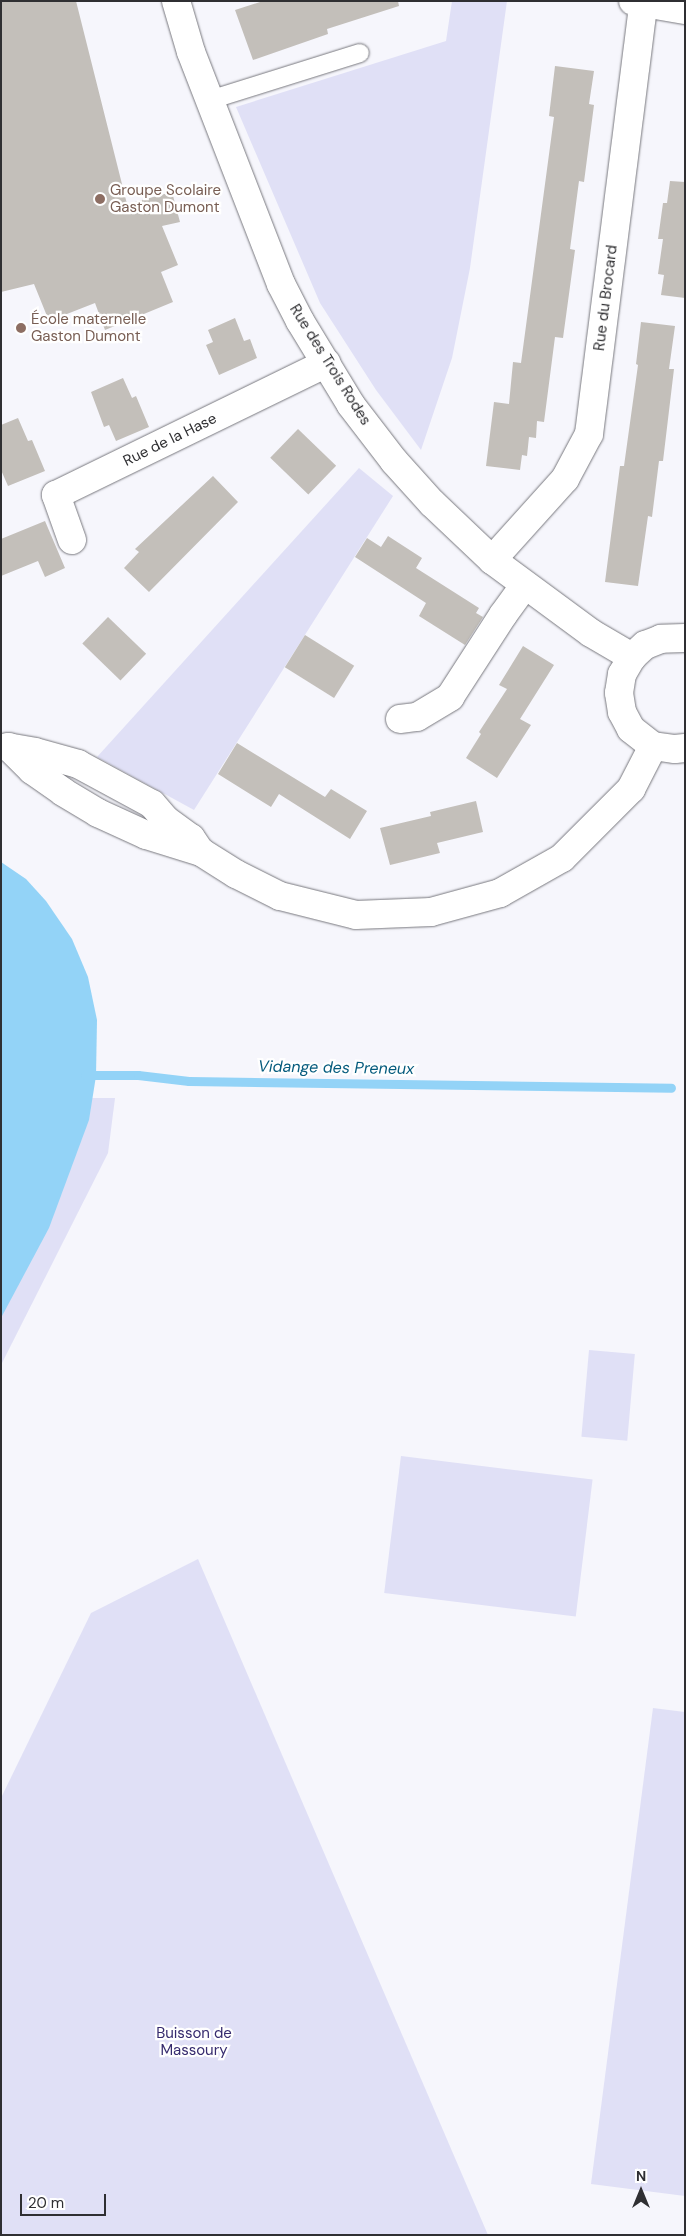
<!DOCTYPE html>
<html>
<head>
<meta charset="utf-8">
<style>
	body { margin:0 }
	#map { position:relative; width:686px; height:2236px; overflow:hidden; background:#f6f6fc; font-family:"DM Sans",sans-serif }
	div>[style] { position:absolute }
	.green>* { inset:0; background:#e0e0f6; transform-origin:0 0 }
	.water>* { inset:0; background:#93d3f7 }
	.stream>* { height:9px; margin:-4.5px; padding:0 4.5px; transform-origin:4.5px; border-radius:4.5px; background:#93d3f7 }
	.building>* { inset:0; background:#c3bfba; transform-origin:0 0 }
	.roads { filter:drop-shadow(0 0 1px #78787e) drop-shadow(0 0 1px #78787e) }
	.service>* { height:18px; margin:-9px; padding:0 9px; transform-origin:9px; border-radius:9px; background:#fff }
	.minor>* { height:28px; margin:-14px; padding:0 14px; transform-origin:14px; border-radius:14px; background:#fff }
	.dots>* { width:14px; height:14px; translate:-50% -50%; box-sizing:border-box; border:2px solid #fff; border-radius:50% }
	span { translate:-50% -50%; white-space:nowrap; text-align:center; line-height:1.15; -webkit-text-stroke:4.5px #fff; paint-order:stroke }
	.education-label { font-size:15px; color:#785e54 }
	.left { translate:0 -50%; text-align:left }
	.street-label { font-size:15px; color:#2f2f32 }
	.park-label { font-size:15px; color:#362b6e }
	.water-label { font-size:16px; color:#055b7d; font-style:italic }
	.frame { position:absolute; inset:0; border:2px solid #2f2f32; pointer-events:none }
	.north { position:absolute; left:616px; top:2166px; width:50px; height:50px; -webkit-text-stroke:4px #fff; paint-order:stroke; rotate:0deg; font-size:14px; font-weight:700; line-height:20px; text-align:center; color:#2f2f32 }
	.north::after { content:''; display:block; margin:auto; width:18px; height:22px; background:#2f2f32; clip-path:polygon(50% 0,100% 100%,50% 72%,0 100%) }
	.scale { position:absolute; left:20px; top:2194px; width:86px; height:22px; box-sizing:border-box; border:2px solid #2f2f32; border-top:0; padding-left:6px; font-size:15px; line-height:18px; white-space:nowrap; color:#2f2f32; -webkit-text-stroke:4px #fff; paint-order:stroke }
</style>
</head>
<body>
<div id="map">
	<div class="green">
		<div style="clip-path:polygon(452px 1px,507px 1px,470px 268px,452px 358px,421px 450px,376px 390px,320px 303px,236px 107px,446px 41px)"></div>
		<div style="clip-path:polygon(359px 468px,393px 496px,194px 810px,97px 757px)"></div>
		<div style="clip-path:polygon(60px 1098px,115px 1098px,108px 1153px,1px 1365px,1px 1252px)"></div>
		<div style="left:589px;top:1350px;width:46px;height:87px;rotate:5deg"></div>
		<div style="left:401px;top:1456px;width:193px;height:138px;rotate:7deg"></div>
		<div style="clip-path:polygon(198px 1559px,488px 2235px,1px 2235px,1px 1798px,91px 1613px)"></div>
		<div style="clip-path:polygon(653px 1708px,685px 1712px,685px 2196px,591px 2184px)"></div>
	</div>
	<div class="water">
		<div style="clip-path:polygon(1px 862px,26px 879px,46px 901px,72px 939px,88px 977px,97px 1020px,96px 1076px,89px 1120px,49px 1228px,1px 1318px)"></div>
	</div>
	<div class="stream">
		<div style="left:85px;top:1075px;width:53px"></div>
		<div style="left:138px;top:1075px;width:51px;rotate:6.7deg"></div>
		<div style="left:189px;top:1081px;width:482px;rotate:0.8deg"></div>
	</div>
	<div class="building">
		<div style="clip-path:polygon(1px 1px,76px 1px,127px 204px,172px 192px,180px 222px,162px 226px,178px 265px,161px 272px,173px 302px,105px 330px,95px 303px,49px 321px,34px 284px,1px 292px)"></div>
		<div style="clip-path:polygon(263px 1px,398px 1px,399px 6px,327px 29px,328px 34px,253px 60px,235px 10px)"></div>
		<div style="clip-path:polygon(555px 66px,594px 71px,589px 104px,594px 105px,584px 182px,579px 181px,570px 249px,575px 250px,563px 338px,555px 337px,544px 422px,537px 421px,536px 438px,529px 437px,527px 456px,522px 455px,520px 470px,486px 466px,494px 402px,509px 404px,513px 362px,521px 363px,554px 117px,549px 116px)"></div>
		<div style="clip-path:polygon(670px 181px,685px 182px,685px 298px,661px 295px,664px 275px,658px 274px,663px 239px,658px 239px,663px 203px,667px 203px)"></div>
		<div style="clip-path:polygon(235px 318px,244px 341px,250px 339px,257px 358px,219px 375px,206px 345px,213px 342px,208px 330px)"></div>
		<div style="clip-path:polygon(641px 322px,675px 326px,669px 369px,674px 369px,663px 461px,659px 461px,652px 517px,648px 516px,638px 586px,605px 582px,620px 466px,624px 466px,638px 365px,636px 364px)"></div>
		<div style="clip-path:polygon(123px 378px,132px 398px,136px 396px,149px 427px,116px 441px,109px 425px,104px 427px,91px 392px)"></div>
		<div style="clip-path:polygon(18px 418px,28px 441px,32px 440px,45px 471px,8px 486px,1px 470px,1px 425px)"></div>
		<div style="left:298px;top:429px;width:53px;height:40px;rotate:44deg"></div>
		<div style="clip-path:polygon(213px 476px,238px 502px,149px 592px,124px 568px,139px 552px,135px 549px)"></div>
		<div style="clip-path:polygon(45px 521px,65px 568px,45px 577px,38px 561px,1px 576px,1px 539px)"></div>
		<div style="clip-path:polygon(388px 536px,422px 558px,416px 568px,479px 608px,476px 613px,483px 617px,465px 645px,419px 616px,426px 603px,355px 557px,367px 538px,381px 547px)"></div>
		<div style="left:108px;top:617px;width:53px;height:37px;rotate:44deg"></div>
		<div style="left:305px;top:635px;width:58px;height:38px;rotate:32deg"></div>
		<div style="clip-path:polygon(523px 646px,554px 665px,520px 719px,531px 725px,497px 778px,466px 758px,481px 734px,479px 732px,507px 689px,499px 685px)"></div>
		<div style="clip-path:polygon(237px 743px,325px 797px,331px 789px,367px 811px,350px 839px,279px 794px,271px 807px,218px 774px)"></div>
		<div style="clip-path:polygon(476px 801px,483px 832px,437px 843px,440px 853px,390px 865px,380px 828px,431px 816px,430px 812px)"></div>
	</div>
	<div class="roads">
		<div class="service">
			<div style="left:210px;top:100px;width:157px;rotate:-17.4deg"></div>
		</div>
		<div class="minor">
			<div style="left:176px;top:1px;width:53px;rotate:73.6deg"></div>
			<div style="left:191px;top:52px;width:249px;rotate:68.8deg"></div>
			<div style="left:281px;top:284px;width:42px;rotate:62.8deg"></div>
			<div style="left:300px;top:321px;width:98px;rotate:58.7deg"></div>
			<div style="left:351px;top:405px;width:71px;rotate:52.5deg"></div>
			<div style="left:394px;top:461px;width:57px;rotate:47.9deg"></div>
			<div style="left:432px;top:503px;width:83px;rotate:43.5deg"></div>
			<div style="left:492px;top:560px;width:123px;rotate:36.4deg"></div>
			<div style="left:591px;top:633px;width:48px;rotate:30.3deg"></div>
			<div style="left:633px;top:1px;width:53px;rotate:9.8deg"></div>
			<div style="left:72px;top:540px;width:48px;rotate:-109.6deg"></div>
			<div style="left:56px;top:495px;width:301px;rotate:-26deg"></div>
			<div style="left:492px;top:560px;width:109px;rotate:-48deg"></div>
			<div style="left:565px;top:479px;width:51px;rotate:-61.9deg"></div>
			<div style="left:589px;top:434px;width:432px;rotate:-82.8deg"></div>
			<div style="left:685px;top:638px;width:24px;rotate:178deg"></div>
			<div style="left:661px;top:639px;width:17px;rotate:159deg"></div>
			<div style="left:645px;top:645px;width:18px;rotate:137deg"></div>
			<div style="left:632px;top:657px;width:20px;rotate:120deg"></div>
			<div style="left:622px;top:674px;width:19px;rotate:99deg"></div>
			<div style="left:619px;top:693px;width:19px;rotate:81deg"></div>
			<div style="left:622px;top:712px;width:19px;rotate:62deg"></div>
			<div style="left:631px;top:729px;width:28px;rotate:38deg"></div>
			<div style="left:653px;top:746px;width:22px;rotate:8deg"></div>
			<div style="left:675px;top:749px;width:10px;rotate:-6deg"></div>
			<div style="left:400px;top:719px;width:17px;rotate:-7deg"></div>
			<div style="left:417px;top:717px;width:39px;rotate:-31deg"></div>
			<div style="left:450px;top:697px;width:98px;rotate:-57.1deg"></div>
			<div style="left:503px;top:615px;width:37px;rotate:-54deg"></div>
			<div style="left:7px;top:747px;width:28px;rotate:10deg"></div>
			<div style="left:35px;top:752px;width:45px;rotate:15.6deg"></div>
			<div style="left:78px;top:764px;width:84px;rotate:28.4deg"></div>
			<div style="left:152px;top:804px;width:21px;rotate:49deg"></div>
			<div style="left:166px;top:820px;width:31px;rotate:36deg"></div>
			<div style="left:191px;top:838px;width:11px;rotate:56deg"></div>
			<div style="left:9px;top:747px;width:33px;rotate:45deg"></div>
			<div style="left:32px;top:770px;width:38px;rotate:35deg"></div>
			<div style="left:63px;top:792px;width:41px;rotate:31deg"></div>
			<div style="left:98px;top:813px;width:53px;rotate:24.6deg"></div>
			<div style="left:146px;top:835px;width:58px;rotate:17.2deg"></div>
			<div style="left:201px;top:852px;width:41px;rotate:32.2deg"></div>
			<div style="left:236px;top:874px;width:49px;rotate:26.6deg"></div>
			<div style="left:280px;top:896px;width:78px;rotate:14deg"></div>
			<div style="left:356px;top:915px;width:75px;rotate:-2.3deg"></div>
			<div style="left:431px;top:912px;width:72px;rotate:-15.4deg"></div>
			<div style="left:500px;top:893px;width:71px;rotate:-29.4deg"></div>
			<div style="left:562px;top:858px;width:98px;rotate:-45deg"></div>
			<div style="left:631px;top:789px;width:48px;rotate:-62.9deg"></div>
		</div>
	</div>
	<div class="dots">
		<div style="left:100px;top:199px;background:#8d6e63"></div>
		<div style="left:21px;top:328px;background:#8d6e63"></div>
	</div>
	<div class="education-label">
		<span class="left" style="left:110px;top:199px">Groupe Scolaire<br>Gaston Dumont</span>
		<span class="left" style="left:31px;top:328px">École maternelle<br>Gaston Dumont</span>
	</div>
	<div class="street-label">
		<span style="left:606px;top:298px;rotate:-83deg">Rue du Brocard</span>
		<span style="left:330px;top:365px;rotate:58deg">Rue des Trois Rodes</span>
		<span style="left:170px;top:440px;rotate:-26deg">Rue de la Hase</span>
	</div>
	<div class="park-label">
		<span style="left:194px;top:2042px">Buisson de<br>Massoury</span>
	</div>
	<div class="water-label">
		<span style="left:336px;top:1068px;rotate:1deg">Vidange des Preneux</span>
	</div>
	<div class="frame"></div>
	<div class="north">N</div>
	<div class="scale">20 m</div>
</div>
</body>
</html>
